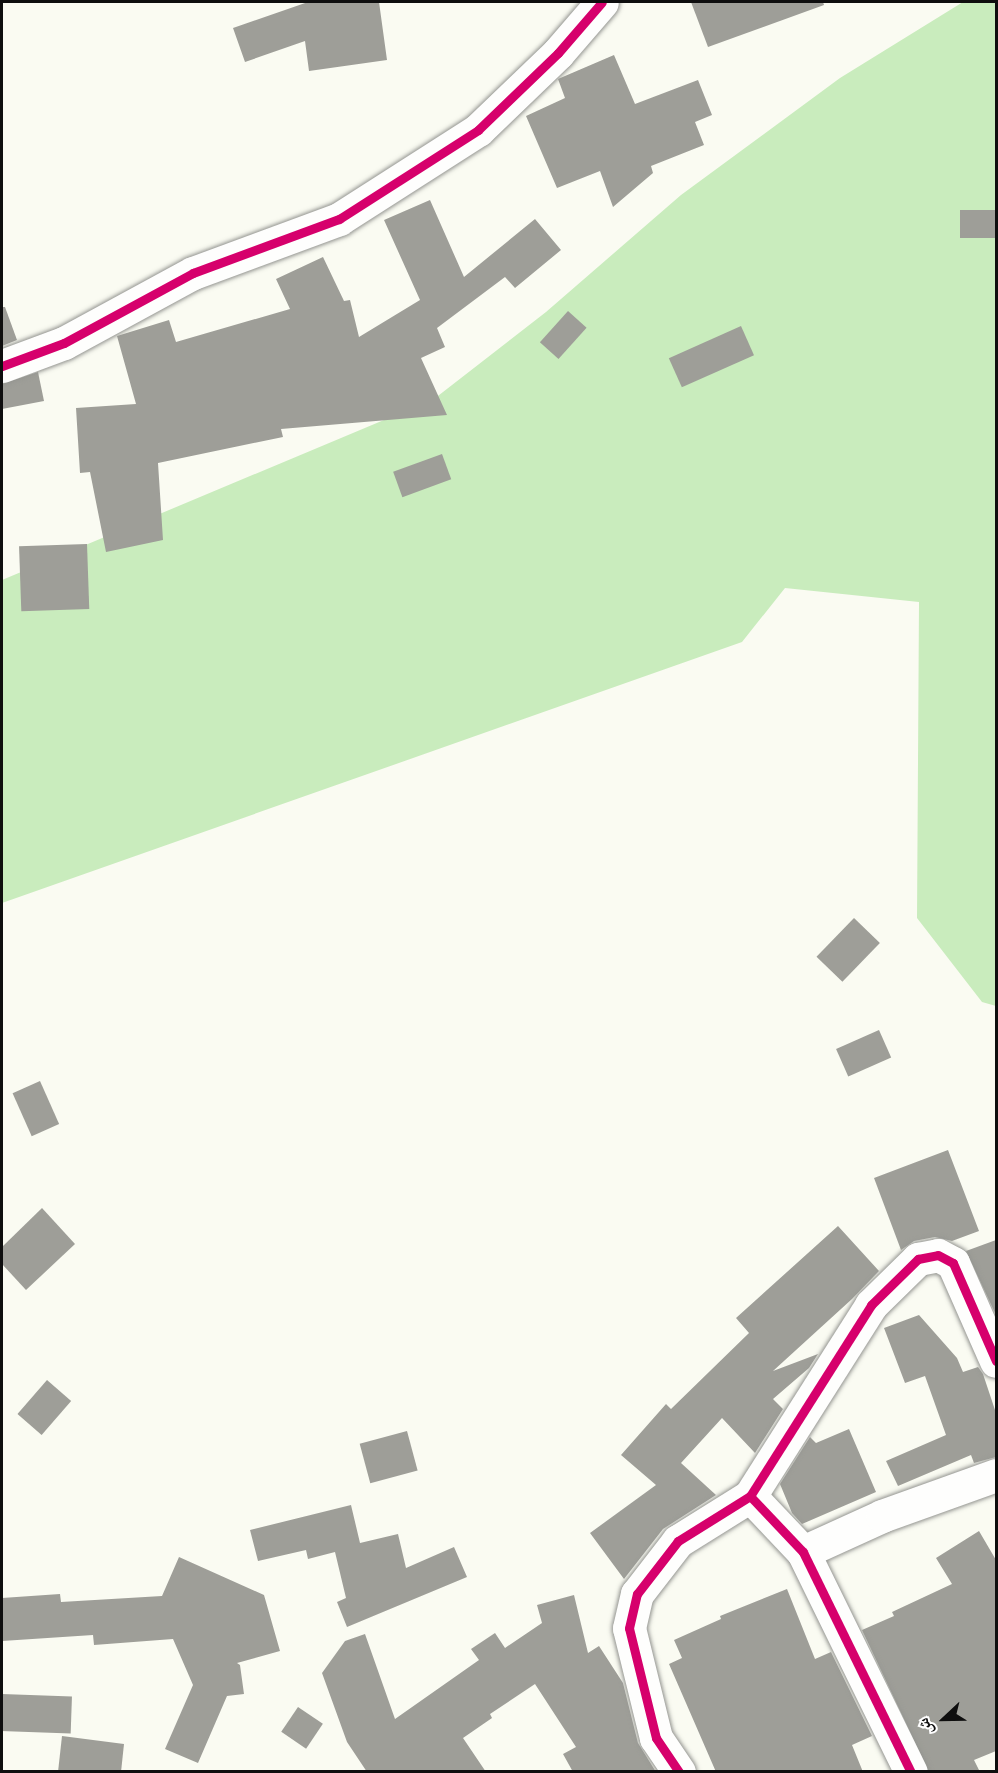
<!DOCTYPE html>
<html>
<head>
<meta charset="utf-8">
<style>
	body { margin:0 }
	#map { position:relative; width:998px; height:1773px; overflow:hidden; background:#fafbf2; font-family:Georgia,"Noto Naskh Arabic",serif }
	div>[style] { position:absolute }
	.forest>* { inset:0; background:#c9ecbd }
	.building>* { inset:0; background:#9e9e98; transform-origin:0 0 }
	.roads { filter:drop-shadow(0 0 2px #949591) drop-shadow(0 0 2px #949591) }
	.street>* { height:33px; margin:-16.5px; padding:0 16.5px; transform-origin:16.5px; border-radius:16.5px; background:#fefefd }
	.cycleway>* { height:9px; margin:-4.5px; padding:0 4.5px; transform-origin:4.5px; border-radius:4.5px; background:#d6006c }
	span { translate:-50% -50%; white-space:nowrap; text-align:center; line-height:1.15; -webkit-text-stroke:6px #fff; paint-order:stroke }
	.frame { position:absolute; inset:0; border:3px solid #0e0e0e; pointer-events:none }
	.north { position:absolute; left:914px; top:1689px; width:60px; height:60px; -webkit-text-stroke:4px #fff; paint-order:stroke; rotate:248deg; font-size:16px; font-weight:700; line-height:24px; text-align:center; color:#0e0e0e }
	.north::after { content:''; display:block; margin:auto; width:21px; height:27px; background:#0e0e0e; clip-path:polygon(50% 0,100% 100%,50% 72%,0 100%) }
</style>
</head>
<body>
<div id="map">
	<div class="forest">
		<div style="clip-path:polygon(963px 2px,996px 2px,996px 1006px,982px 1002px,917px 918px,919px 602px,785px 588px,742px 642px,2px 903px,2px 580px,434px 399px,546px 312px,681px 195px,840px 78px)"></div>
	</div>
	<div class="building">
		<div style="clip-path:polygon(308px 2px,379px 2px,387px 60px,309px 71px,305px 41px,245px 62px,233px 28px)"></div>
		<div style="clip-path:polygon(691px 2px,823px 2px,824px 5px,708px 47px)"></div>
		<div style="clip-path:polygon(614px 55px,635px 104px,698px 80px,712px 115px,695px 122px,704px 145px,651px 166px,653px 173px,613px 207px,600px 171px,557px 188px,526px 116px,565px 98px,558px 79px)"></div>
		<div style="clip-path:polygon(430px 200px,464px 277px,535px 219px,561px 250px,515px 288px,505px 277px,437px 328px,445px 347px,421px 358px,447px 415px,281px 429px,283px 437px,158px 463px,163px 540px,106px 552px,90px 472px,80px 473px,76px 408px,136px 404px,117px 336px,169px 320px,176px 342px,290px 309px,276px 279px,323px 257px,344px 301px,350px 300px,359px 337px,420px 300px,384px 220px)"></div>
		<div style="left:996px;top:210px;width:28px;height:36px;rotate:90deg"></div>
		<div style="clip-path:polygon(2px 307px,5px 307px,17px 340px,2px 346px)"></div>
		<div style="left:568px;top:311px;width:25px;height:42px;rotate:42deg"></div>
		<div style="left:741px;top:326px;width:32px;height:79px;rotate:66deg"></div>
		<div style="clip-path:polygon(38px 372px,44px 401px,2px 409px,2px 384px)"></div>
		<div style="left:442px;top:454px;width:27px;height:52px;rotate:70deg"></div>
		<div style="left:87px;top:544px;width:65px;height:68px;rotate:88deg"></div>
		<div style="left:854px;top:918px;width:36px;height:54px;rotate:44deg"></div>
		<div style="left:879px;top:1030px;width:30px;height:47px;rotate:66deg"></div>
		<div style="left:40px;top:1081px;width:47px;height:30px;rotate:66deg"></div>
		<div style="clip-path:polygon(948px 1150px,979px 1231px,952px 1241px,935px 1237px,914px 1241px,901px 1250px,874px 1178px)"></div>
		<div style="clip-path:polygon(42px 1208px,75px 1244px,26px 1290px,2px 1264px,2px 1247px)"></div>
		<div style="clip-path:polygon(838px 1226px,879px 1271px,852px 1299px,773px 1371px,818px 1354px,809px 1368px,773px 1399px,783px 1409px,755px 1453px,722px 1418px,681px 1463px,716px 1495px,663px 1529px,624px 1579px,590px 1533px,656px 1485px,621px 1455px,666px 1404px,671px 1409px,749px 1333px,736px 1318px)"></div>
		<div style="clip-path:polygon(996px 1240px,996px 1315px,966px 1251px)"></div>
		<div style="clip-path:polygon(919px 1315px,957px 1358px,963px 1372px,978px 1367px,983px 1374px,996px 1413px,996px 1457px,974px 1463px,971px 1455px,898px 1486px,886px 1461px,946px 1435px,925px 1376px,905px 1383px,884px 1328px)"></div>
		<div style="left:47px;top:1380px;width:32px;height:45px;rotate:41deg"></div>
		<div style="clip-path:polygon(849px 1429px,876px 1492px,802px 1524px,792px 1513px,780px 1484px,810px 1437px,816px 1443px)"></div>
		<div style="left:407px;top:1431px;width:41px;height:49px;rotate:75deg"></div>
		<div style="clip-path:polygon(351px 1505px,360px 1543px,398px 1534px,406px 1568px,454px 1547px,467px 1577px,347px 1627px,337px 1602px,346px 1598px,335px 1552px,308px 1559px,306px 1550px,258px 1561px,250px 1530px)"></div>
		<div style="clip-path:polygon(979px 1531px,996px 1560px,996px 1751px,974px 1760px,980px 1772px,929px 1772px,862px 1630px,894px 1616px,892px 1612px,952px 1584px,936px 1558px)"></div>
		<div style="clip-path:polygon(179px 1557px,264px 1595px,280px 1651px,237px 1663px,240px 1665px,244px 1694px,227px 1696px,198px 1763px,165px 1749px,193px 1685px,173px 1639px,94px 1645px,93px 1635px,2px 1641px,2px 1598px,60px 1594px,61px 1602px,162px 1596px)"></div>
		<div style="clip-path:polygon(787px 1589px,815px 1659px,831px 1652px,872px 1736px,852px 1745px,863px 1772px,716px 1772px,669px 1664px,682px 1658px,674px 1640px,721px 1619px,720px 1616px)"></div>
		<div style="clip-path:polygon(574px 1595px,588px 1653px,599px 1646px,623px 1683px,638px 1743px,656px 1772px,573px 1772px,563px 1754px,576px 1747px,535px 1684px,490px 1714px,492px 1718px,463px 1738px,486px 1772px,367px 1772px,347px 1742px,322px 1673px,345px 1641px,365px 1634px,395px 1719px,479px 1660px,471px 1649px,495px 1633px,505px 1648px,542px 1623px,537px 1605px)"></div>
		<div style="left:2px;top:1694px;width:70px;height:37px;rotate:2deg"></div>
		<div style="left:298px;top:1707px;width:30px;height:30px;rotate:34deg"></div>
		<div style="clip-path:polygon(62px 1736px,124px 1744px,121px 1772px,58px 1772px)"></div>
	</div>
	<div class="roads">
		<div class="street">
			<div style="left:2px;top:366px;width:66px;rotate:-20.4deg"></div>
			<div style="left:64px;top:343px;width:147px;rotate:-28.5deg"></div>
			<div style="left:193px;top:273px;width:156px;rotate:-20.3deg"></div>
			<div style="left:339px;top:219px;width:165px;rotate:-32.6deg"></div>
			<div style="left:478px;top:130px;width:111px;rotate:-43.9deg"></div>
			<div style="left:558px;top:53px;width:67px;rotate:-49.2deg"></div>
			<div style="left:750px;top:1496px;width:77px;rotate:46.6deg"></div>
			<div style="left:803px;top:1552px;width:245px;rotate:63.9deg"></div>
			<div style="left:803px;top:1552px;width:87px;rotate:-24.5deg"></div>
			<div style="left:882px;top:1516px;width:121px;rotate:-19.8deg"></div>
			<div style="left:679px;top:1772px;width:41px;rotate:-124.1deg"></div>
			<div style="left:656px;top:1738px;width:113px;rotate:-103.8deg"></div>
			<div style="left:629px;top:1628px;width:35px;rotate:-77deg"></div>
			<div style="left:637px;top:1594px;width:67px;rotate:-52.3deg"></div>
			<div style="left:678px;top:1541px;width:85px;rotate:-32deg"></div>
			<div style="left:750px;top:1496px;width:226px;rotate:-57.6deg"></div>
			<div style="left:871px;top:1305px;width:66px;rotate:-44.4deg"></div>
			<div style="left:918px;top:1259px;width:20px;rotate:-11deg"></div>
			<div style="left:938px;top:1255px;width:17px;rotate:28deg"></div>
			<div style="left:953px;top:1263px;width:107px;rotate:66.3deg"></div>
		</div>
	</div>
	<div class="cycleway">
		<div style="left:2px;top:366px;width:66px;rotate:-20.4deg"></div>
		<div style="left:64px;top:343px;width:147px;rotate:-28.5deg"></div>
		<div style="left:193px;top:273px;width:156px;rotate:-20.3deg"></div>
		<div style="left:339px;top:219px;width:165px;rotate:-32.6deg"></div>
		<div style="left:478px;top:130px;width:111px;rotate:-43.9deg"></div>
		<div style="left:558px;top:53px;width:67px;rotate:-49.2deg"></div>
		<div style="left:750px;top:1496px;width:77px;rotate:46.6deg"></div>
		<div style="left:803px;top:1552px;width:245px;rotate:63.9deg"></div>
		<div style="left:679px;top:1772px;width:41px;rotate:-124.1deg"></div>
		<div style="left:656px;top:1738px;width:113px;rotate:-103.8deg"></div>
		<div style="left:629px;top:1628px;width:35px;rotate:-77deg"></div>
		<div style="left:637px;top:1594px;width:67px;rotate:-52.3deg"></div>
		<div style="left:678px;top:1541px;width:85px;rotate:-32deg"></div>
		<div style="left:750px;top:1496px;width:226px;rotate:-57.6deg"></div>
		<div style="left:871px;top:1305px;width:66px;rotate:-44.4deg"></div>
		<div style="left:918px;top:1259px;width:20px;rotate:-11deg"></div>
		<div style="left:938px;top:1255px;width:17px;rotate:28deg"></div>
		<div style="left:953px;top:1263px;width:107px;rotate:66.3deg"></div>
	</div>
	<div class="frame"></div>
	<div class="north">ش</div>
</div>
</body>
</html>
